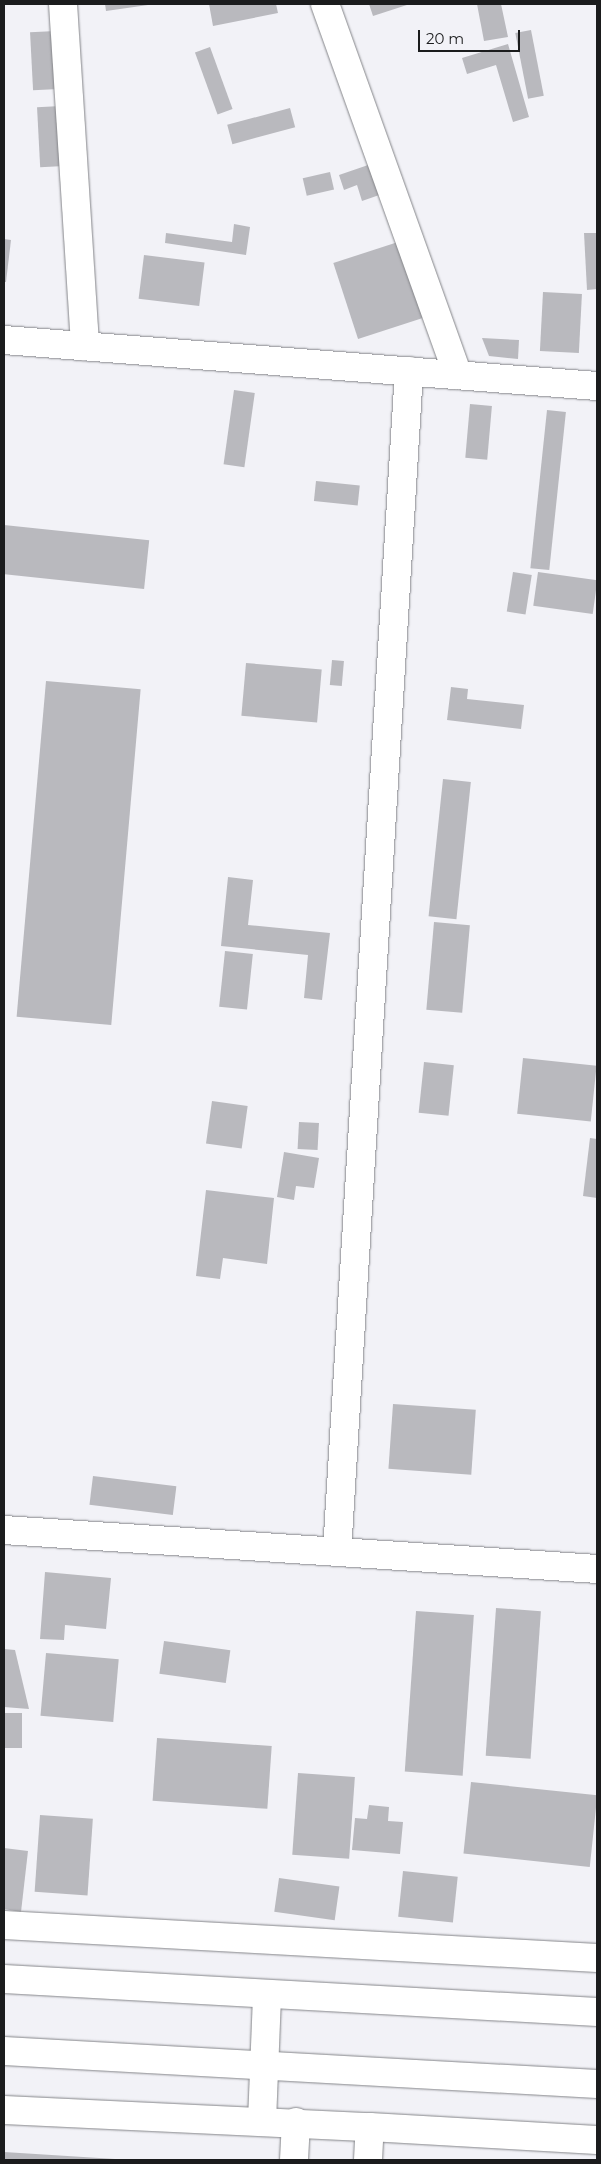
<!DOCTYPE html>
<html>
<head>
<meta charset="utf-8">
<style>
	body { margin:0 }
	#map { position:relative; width:601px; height:2164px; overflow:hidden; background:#f2f2f7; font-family:Montserrat,sans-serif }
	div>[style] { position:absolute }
	.building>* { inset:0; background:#b9b9be; transform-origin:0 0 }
	.roads { filter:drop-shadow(0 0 1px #848589) drop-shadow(0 0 1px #848589) }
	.minor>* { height:28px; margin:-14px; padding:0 14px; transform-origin:14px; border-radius:14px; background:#fff }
	.primary>* { height:28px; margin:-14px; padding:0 14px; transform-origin:14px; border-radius:14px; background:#fff }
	span { translate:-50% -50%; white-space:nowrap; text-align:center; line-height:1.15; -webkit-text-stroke:4px #f2f2f7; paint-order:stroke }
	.frame { position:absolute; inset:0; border:5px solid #1b1c1d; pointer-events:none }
	.scale { position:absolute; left:418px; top:30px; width:102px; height:22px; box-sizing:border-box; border:2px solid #1b1c1d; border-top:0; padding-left:6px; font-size:15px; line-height:18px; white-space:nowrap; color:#1b1c1d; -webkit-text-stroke:4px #f2f2f7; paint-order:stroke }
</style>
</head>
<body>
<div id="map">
	<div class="building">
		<div style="clip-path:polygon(105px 4px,148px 4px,148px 5px,106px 11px)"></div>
		<div style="clip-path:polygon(209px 4px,276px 4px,278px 13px,213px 26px)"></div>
		<div style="clip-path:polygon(369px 4px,410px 4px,373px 16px)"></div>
		<div style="clip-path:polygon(477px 4px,501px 4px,508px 37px,484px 41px)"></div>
		<div style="left:531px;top:30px;width:67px;height:16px;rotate:79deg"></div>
		<div style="left:56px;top:31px;width:58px;height:26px;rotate:87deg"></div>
		<div style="clip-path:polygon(508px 44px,529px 117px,513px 122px,496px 65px,467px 74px,462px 58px)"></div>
		<div style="left:210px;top:47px;width:66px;height:16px;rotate:70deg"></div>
		<div style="left:61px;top:106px;width:60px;height:24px;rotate:87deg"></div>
		<div style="left:290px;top:108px;width:20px;height:65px;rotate:75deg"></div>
		<div style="clip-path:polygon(374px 163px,385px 193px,362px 201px,357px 185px,344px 190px,339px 175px)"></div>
		<div style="left:330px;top:172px;width:18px;height:28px;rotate:77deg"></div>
		<div style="clip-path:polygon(234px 224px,250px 227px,246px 255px,165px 243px,166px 233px,232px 242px)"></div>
		<div style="clip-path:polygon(584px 233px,597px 233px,597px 289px,587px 290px)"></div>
		<div style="clip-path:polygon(4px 239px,11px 240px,6px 282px,4px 282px)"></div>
		<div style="left:398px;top:242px;width:80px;height:68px;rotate:72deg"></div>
		<div style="left:144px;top:255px;width:61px;height:44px;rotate:7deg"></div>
		<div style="left:543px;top:292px;width:39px;height:59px;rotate:3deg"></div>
		<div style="clip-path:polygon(482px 338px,519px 340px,518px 359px,489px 356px)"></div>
		<div style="left:234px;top:390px;width:21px;height:75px;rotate:8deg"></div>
		<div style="left:470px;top:404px;width:22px;height:54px;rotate:5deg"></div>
		<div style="left:547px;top:410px;width:19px;height:159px;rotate:6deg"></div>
		<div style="left:316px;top:481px;width:44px;height:20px;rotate:6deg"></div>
		<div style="left:4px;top:525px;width:146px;height:49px;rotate:6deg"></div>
		<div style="left:513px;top:572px;width:19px;height:40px;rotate:9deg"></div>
		<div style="left:538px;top:572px;width:60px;height:34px;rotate:8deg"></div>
		<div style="left:332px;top:660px;width:12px;height:25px;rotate:5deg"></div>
		<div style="left:246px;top:663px;width:76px;height:53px;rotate:5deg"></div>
		<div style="left:46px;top:681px;width:95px;height:337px;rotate:5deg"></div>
		<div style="clip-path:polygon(451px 687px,468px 689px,467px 699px,524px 705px,521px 729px,447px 720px)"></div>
		<div style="left:443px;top:779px;width:28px;height:138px;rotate:6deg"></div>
		<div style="clip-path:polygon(228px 877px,253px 880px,248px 925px,330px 933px,322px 1000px,304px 998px,308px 955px,221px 946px)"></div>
		<div style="left:434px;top:922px;width:36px;height:88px;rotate:5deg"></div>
		<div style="left:225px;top:951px;width:28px;height:56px;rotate:6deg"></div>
		<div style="left:523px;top:1058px;width:74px;height:56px;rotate:6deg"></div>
		<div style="left:424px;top:1062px;width:30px;height:51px;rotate:6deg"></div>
		<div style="left:212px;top:1101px;width:36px;height:43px;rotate:8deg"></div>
		<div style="left:299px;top:1122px;width:20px;height:27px;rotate:3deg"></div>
		<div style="clip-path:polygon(590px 1138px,597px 1139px,597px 1198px,583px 1196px)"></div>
		<div style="clip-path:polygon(284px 1152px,319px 1158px,314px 1188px,296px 1186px,294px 1200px,277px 1197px)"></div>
		<div style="clip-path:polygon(206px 1190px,274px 1198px,267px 1264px,223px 1258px,220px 1279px,196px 1276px)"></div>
		<div style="left:393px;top:1404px;width:83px;height:65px;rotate:4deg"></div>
		<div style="left:93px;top:1476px;width:84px;height:29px;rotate:7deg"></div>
		<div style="clip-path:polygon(45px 1572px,111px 1578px,106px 1629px,65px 1625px,64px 1640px,40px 1639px)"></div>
		<div style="left:496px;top:1608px;width:45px;height:148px;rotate:4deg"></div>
		<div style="left:416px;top:1611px;width:58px;height:161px;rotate:4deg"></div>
		<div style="left:164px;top:1641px;width:67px;height:33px;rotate:8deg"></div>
		<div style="clip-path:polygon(4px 1649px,15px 1650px,29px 1709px,4px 1707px)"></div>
		<div style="left:46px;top:1653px;width:73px;height:63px;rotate:5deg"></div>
		<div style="left:4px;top:1713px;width:18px;height:35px"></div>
		<div style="left:157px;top:1738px;width:115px;height:63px;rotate:4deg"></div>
		<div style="left:298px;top:1773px;width:57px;height:82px;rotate:4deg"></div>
		<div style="left:471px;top:1782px;width:127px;height:72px;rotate:6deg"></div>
		<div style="clip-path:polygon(369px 1805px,389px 1807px,388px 1821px,403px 1822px,400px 1854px,352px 1850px,355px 1818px,367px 1819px)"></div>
		<div style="left:40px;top:1815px;width:53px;height:77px;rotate:4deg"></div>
		<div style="clip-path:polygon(4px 1848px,28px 1851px,21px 1912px,4px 1909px)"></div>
		<div style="left:403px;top:1871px;width:55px;height:46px;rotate:6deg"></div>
		<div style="left:279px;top:1878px;width:61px;height:34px;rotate:8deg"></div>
		<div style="clip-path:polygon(4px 2152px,115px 2159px,115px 2160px,4px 2160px)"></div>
	</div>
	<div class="roads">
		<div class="minor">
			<div style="left:63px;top:4px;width:343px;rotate:86.3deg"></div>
			<div style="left:325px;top:4px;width:394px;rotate:70.3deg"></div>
			<div style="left:4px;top:340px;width:595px;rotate:4.44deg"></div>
			<div style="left:4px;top:1530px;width:594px;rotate:3.76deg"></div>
			<div style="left:337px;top:1552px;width:1183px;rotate:-86.51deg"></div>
			<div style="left:4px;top:1925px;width:594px;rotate:3.19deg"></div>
			<div style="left:4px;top:2110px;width:366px;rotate:2.7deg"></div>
			<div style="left:294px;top:2160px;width:38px;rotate:-87deg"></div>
			<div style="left:368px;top:2160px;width:33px;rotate:-87deg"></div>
			<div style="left:370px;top:2127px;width:227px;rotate:3.3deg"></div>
		</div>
		<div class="primary">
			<div style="left:4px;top:1979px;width:594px;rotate:3.19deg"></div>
			<div style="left:4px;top:2051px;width:594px;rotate:3.19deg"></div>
			<div style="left:262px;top:2121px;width:127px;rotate:-87.7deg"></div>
		</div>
	</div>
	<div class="frame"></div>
	<div class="scale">20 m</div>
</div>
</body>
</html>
